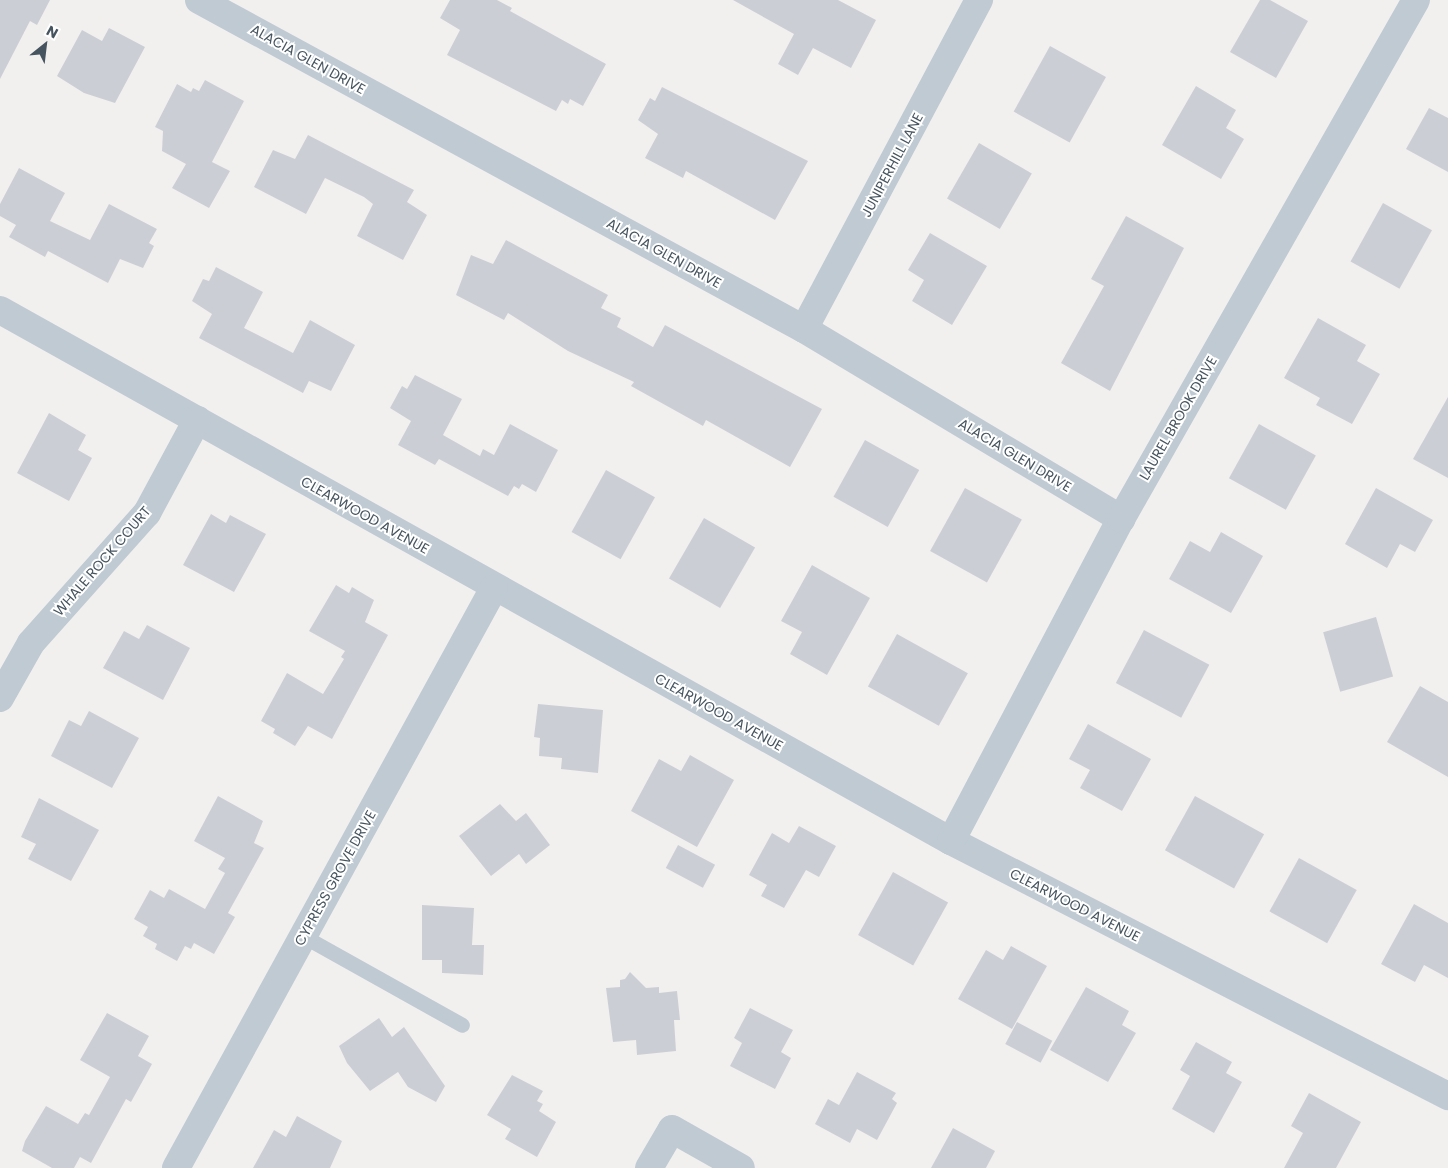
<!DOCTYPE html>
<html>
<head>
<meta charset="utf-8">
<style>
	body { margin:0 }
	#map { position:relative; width:1448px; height:1168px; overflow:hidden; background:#f2efef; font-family:Poppins,sans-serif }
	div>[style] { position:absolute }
	.building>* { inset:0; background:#cbcfd5; transform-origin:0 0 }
	.lane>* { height:15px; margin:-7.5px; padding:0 7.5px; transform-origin:7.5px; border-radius:7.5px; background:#bfcad3 }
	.street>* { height:28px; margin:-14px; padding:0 14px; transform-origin:14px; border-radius:14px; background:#bfcad3 }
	span { translate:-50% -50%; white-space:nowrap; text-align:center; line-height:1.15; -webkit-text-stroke:4px #fff; paint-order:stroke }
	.street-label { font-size:14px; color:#46545f }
	.north { position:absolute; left:20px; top:20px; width:50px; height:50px; -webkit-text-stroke:4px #fff; paint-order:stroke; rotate:29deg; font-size:14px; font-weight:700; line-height:20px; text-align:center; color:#46545f }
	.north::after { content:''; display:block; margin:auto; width:18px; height:22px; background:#46545f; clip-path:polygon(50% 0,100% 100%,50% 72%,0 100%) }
</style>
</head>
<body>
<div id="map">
	<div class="building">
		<div style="clip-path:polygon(0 0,50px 0,37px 25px,30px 21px,0 79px)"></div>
		<div style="clip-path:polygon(450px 0,497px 0,512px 8px,510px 11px,606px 64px,583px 106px,570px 99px,568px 104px,562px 100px,556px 111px,447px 55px,460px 30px,440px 18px)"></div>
		<div style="clip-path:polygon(733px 0,838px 0,876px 20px,851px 68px,813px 48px,798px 75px,778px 64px,794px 34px)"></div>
		<div style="clip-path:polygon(1260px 0,1270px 0,1308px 21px,1276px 78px,1230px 52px)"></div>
		<div style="clip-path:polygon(109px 28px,145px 47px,115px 103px,84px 93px,57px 76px,82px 30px,102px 41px)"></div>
		<div style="left:1050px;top:46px;width:64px;height:75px;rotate:29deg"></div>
		<div style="clip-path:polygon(205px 80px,244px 101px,212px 162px,230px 171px,209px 208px,172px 188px,186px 164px,162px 151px,163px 131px,155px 127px,177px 84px,191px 92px,193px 88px,199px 91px)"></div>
		<div style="clip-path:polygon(1196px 86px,1236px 110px,1226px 128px,1244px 139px,1221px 179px,1162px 145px)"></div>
		<div style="clip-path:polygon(662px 87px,808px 161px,775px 220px,686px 171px,683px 178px,645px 158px,658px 134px,638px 120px,650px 98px,655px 101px)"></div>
		<div style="clip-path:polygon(1429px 108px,1448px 118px,1448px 172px,1406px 149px)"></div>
		<div style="clip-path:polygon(308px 135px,414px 190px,407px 202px,427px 215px,403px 260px,357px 236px,373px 204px,364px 197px,325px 178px,306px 214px,254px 187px,273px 150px,295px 159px)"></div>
		<div style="left:979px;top:143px;width:61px;height:64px;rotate:30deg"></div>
		<div style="clip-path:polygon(19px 168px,65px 193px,50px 221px,90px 240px,109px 204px,157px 229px,149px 243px,154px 246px,143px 268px,120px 259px,108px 283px,48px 251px,45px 257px,9px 237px,16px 225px,0 216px,0 204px)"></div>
		<div style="left:1383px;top:203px;width:56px;height:67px;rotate:29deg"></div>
		<div style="clip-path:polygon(1126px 216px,1184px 248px,1110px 391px,1061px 363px,1104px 286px,1091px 279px)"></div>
		<div style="clip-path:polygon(930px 233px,987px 266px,952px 325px,912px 301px,924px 280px,908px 270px)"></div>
		<div style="clip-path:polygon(506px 240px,608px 295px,601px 308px,621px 318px,617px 327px,653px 347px,665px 325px,822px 409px,790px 467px,706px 420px,703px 426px,631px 386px,634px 382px,568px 351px,508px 313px,504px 320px,456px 295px,471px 255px,493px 264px)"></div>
		<div style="clip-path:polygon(216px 267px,263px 292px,244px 328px,293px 353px,310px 320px,355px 345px,331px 391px,309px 381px,303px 393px,199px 338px,212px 314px,192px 301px,203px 279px,209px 281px)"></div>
		<div style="clip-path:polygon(1318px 318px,1366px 345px,1357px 361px,1380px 374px,1352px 424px,1316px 405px,1320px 398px,1284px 378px)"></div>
		<div style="clip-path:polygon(415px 375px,462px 399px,443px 435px,480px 456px,483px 449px,494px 455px,510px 424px,558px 450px,536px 492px,522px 484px,519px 489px,514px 486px,508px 496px,439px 459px,435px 465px,398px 445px,411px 421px,390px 408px,402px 386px,407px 389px)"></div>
		<div style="clip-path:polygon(1448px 397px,1448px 478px,1413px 459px)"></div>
		<div style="clip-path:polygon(49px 413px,86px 435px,78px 450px,92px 458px,69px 501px,17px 473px)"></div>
		<div style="left:1259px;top:424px;width:65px;height:62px;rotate:29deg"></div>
		<div style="left:865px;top:440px;width:62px;height:65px;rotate:29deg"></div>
		<div style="left:606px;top:470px;width:56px;height:71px;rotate:29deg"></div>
		<div style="left:965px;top:488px;width:65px;height:72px;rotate:29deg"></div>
		<div style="clip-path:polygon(1376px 488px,1433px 520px,1415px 552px,1400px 544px,1387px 568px,1345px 544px)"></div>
		<div style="clip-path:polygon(211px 514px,226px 523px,230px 515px,266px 534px,234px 592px,183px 565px)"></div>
		<div style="left:704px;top:518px;width:59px;height:70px;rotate:30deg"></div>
		<div style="clip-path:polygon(1221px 532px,1263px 556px,1231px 613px,1169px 579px,1190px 541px,1210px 552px)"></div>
		<div style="clip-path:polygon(812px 565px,870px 598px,827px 675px,790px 654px,802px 632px,781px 621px)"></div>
		<div style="clip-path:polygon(336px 585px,349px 593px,352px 587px,374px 600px,365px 622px,388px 635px,332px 739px,308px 726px,295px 746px,273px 733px,275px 729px,261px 721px,287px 673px,323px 694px,344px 659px,341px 657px,345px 651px,309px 631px)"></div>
		<div style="left:1376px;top:617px;width:62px;height:55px;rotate:74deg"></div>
		<div style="clip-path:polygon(147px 625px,190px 648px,163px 700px,103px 668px,124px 631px,139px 639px)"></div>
		<div style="left:1144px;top:630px;width:74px;height:60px;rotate:28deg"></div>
		<div style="left:897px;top:634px;width:81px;height:60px;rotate:29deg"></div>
		<div style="clip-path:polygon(1420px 686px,1448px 702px,1448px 777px,1387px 742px)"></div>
		<div style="clip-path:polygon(538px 704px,603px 710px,598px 773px,561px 769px,562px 758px,539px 756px,540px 738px,534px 737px)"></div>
		<div style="clip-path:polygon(89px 711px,139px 738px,112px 788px,51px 756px,69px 720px,81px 726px)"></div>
		<div style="clip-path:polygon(1088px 724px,1151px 759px,1122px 811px,1080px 788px,1090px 770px,1069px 759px)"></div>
		<div style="clip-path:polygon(690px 755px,734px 780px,697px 847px,631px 811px,659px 759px,681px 771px)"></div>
		<div style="clip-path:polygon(218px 796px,263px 821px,254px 843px,264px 848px,228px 913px,235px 917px,214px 954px,194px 943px,191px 949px,185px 946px,177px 961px,155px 949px,157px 944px,143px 936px,148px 927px,134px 919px,150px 890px,164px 898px,169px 889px,205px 909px,225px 873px,218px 869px,225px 858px,194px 841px)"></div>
		<div style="left:1195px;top:796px;width:79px;height:62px;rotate:29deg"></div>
		<div style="clip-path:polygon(39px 798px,99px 830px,71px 881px,28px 859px,36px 844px,21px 837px)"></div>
		<div style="clip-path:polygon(500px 804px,516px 821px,526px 813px,550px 845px,526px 864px,519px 854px,491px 876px,459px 836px)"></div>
		<div style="clip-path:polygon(799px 826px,836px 846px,819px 877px,806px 870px,784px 908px,761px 896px,767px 885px,749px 875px,772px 833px,789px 843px)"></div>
		<div style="left:678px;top:845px;width:42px;height:26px;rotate:28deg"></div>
		<div style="left:1299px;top:858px;width:66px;height:61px;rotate:29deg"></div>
		<div style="left:893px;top:872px;width:63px;height:72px;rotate:29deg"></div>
		<div style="clip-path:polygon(1414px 904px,1448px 923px,1448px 978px,1424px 965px,1415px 982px,1381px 964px)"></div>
		<div style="clip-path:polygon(422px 905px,474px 908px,472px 945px,484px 945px,483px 975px,442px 973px,442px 960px,422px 960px)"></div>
		<div style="clip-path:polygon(1011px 946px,1047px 966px,1012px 1029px,958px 999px,986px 950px,1003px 960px)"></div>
		<div style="clip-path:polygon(630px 972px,646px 988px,659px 987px,659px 993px,677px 991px,680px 1020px,674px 1020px,676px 1051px,637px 1055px,636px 1040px,613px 1042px,606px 988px,620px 987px,620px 980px,625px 979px)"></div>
		<div style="clip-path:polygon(1086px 987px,1129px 1011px,1122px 1025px,1136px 1033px,1108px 1082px,1050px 1050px)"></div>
		<div style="clip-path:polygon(750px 1008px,793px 1030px,781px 1052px,791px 1058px,775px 1089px,730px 1066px,742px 1043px,734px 1038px)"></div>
		<div style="clip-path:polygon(107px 1013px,149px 1036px,138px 1056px,152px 1064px,131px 1102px,126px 1099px,91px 1163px,80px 1157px,74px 1168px,52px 1168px,22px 1151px,25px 1141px,46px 1106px,78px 1124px,85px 1113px,89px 1115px,110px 1077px,80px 1060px)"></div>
		<div style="clip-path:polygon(379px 1018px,392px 1037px,404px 1027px,445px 1086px,436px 1102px,408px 1087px,398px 1072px,370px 1091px,347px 1063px,339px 1046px)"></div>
		<div style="left:1017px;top:1022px;width:40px;height:25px;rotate:28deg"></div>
		<div style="clip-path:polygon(1196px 1042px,1232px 1062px,1226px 1073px,1242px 1082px,1214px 1133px,1172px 1109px,1190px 1076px,1180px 1070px)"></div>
		<div style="clip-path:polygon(857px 1072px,896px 1093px,892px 1099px,897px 1103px,877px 1140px,857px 1129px,850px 1143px,815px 1124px,828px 1099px,839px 1105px)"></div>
		<div style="clip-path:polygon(512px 1075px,543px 1091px,537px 1101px,543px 1104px,539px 1111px,556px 1122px,537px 1157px,505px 1139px,511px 1129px,487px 1115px)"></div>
		<div style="clip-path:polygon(1309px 1093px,1361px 1122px,1336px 1168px,1284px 1168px,1303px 1133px,1291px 1126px)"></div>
		<div style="clip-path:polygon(297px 1116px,342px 1141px,330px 1168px,253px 1168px,274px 1130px,286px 1137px)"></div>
		<div style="clip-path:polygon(953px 1128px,995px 1151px,986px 1168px,931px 1168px)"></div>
	</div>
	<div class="lane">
		<div style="left:303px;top:936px;width:182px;rotate:29.2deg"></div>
	</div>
	<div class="street">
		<div style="left:199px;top:0;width:689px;rotate:28.54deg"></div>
		<div style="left:804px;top:329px;width:370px;rotate:30.9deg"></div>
		<div style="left:0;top:310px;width:1089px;rotate:29.18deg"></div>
		<div style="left:951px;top:841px;width:559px;rotate:27.16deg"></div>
		<div style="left:804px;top:329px;width:373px;rotate:-62deg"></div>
		<div style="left:0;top:698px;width:63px;rotate:-60.6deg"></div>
		<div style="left:31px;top:643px;width:174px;rotate:-48.3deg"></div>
		<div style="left:147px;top:513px;width:106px;rotate:-61.7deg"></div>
		<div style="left:951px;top:841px;width:364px;rotate:-62.2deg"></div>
		<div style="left:1121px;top:519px;width:597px;rotate:-60.39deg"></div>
		<div style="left:176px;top:1168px;width:661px;rotate:-61.27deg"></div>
		<div style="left:649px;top:1168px;width:45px;rotate:-59.5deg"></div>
		<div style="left:672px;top:1129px;width:79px;rotate:29.5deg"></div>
	</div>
	<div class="street-label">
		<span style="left:308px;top:59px;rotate:29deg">ALACIA GLEN DRIVE</span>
		<span style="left:892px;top:165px;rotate:-62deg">JUNIPERHILL LANE</span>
		<span style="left:664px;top:253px;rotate:29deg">ALACIA GLEN DRIVE</span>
		<span style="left:1178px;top:418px;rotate:-60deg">LAUREL BROOK DRIVE</span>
		<span style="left:1015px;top:455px;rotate:31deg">ALACIA GLEN DRIVE</span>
		<span style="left:365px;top:515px;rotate:29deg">CLEARWOOD AVENUE</span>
		<span style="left:102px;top:561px;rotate:-49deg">WHALE ROCK COURT</span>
		<span style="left:719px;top:712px;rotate:29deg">CLEARWOOD AVENUE</span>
		<span style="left:335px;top:878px;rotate:-61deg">CYPRESS GROVE DRIVE</span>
		<span style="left:1075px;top:905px;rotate:27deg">CLEARWOOD AVENUE</span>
	</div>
	<div class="north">N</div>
</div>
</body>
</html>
